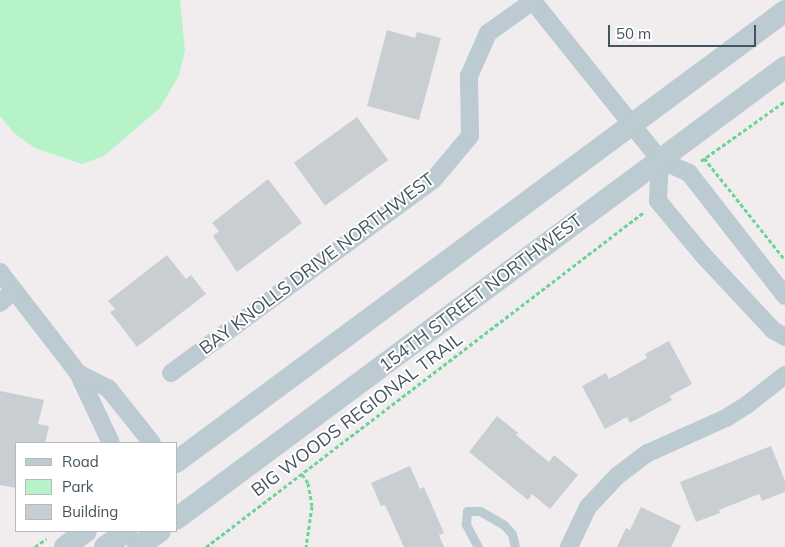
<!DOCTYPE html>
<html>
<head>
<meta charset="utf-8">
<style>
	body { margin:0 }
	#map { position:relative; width:785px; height:547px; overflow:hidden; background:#f1edee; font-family:Mulish,sans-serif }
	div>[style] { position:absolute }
	.green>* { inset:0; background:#b7f3c9 }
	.building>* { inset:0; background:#c9ced3; transform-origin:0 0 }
	.path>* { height:3px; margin-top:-1.5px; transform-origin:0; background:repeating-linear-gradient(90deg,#6cd497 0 4px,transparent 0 6.5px) }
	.service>* { height:9px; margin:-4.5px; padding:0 4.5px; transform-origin:4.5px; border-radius:4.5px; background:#bccad1 }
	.minor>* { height:18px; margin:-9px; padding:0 9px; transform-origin:9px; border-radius:9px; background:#bccad1 }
	.tertiary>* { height:22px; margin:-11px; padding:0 11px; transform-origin:11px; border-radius:11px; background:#bccad1 }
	span { translate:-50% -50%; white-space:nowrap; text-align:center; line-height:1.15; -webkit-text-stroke:4px #fff; paint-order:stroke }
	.street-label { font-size:18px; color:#44535d }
	.legend { position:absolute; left:15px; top:442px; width:162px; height:90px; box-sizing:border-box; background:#fff; border:1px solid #b4babe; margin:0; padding:6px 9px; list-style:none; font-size:15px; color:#44535d }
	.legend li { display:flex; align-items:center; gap:10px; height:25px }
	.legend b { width:25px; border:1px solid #b4babe }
	.scale { position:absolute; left:608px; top:25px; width:148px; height:22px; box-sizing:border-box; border:2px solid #44535d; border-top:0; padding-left:6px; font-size:15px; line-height:18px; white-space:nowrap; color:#44535d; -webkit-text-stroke:4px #fff; paint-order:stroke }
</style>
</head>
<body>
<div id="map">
	<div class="green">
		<div style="clip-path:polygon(0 0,180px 0,185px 51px,179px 75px,160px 108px,104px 156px,82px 164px,35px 148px,14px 133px,0 116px)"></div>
	</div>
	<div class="building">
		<div style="clip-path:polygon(387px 30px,415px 38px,417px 32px,441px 38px,419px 120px,367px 106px)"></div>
		<div style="left:357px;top:117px;width:53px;height:78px;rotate:54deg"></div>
		<div style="clip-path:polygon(268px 179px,302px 223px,237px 272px,213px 236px,219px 231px,212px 223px)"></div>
		<div style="clip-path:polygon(167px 255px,186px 279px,191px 275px,206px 294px,137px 347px,110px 312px,115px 309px,108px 301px)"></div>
		<div style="clip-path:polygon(669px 341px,692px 384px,670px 396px,672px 400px,630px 423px,627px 417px,605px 429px,582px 386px,606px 373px,609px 379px,647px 358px,645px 354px)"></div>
		<div style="clip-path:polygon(0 391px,44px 400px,38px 424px,49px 426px,45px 443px,16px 443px,16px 488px,0 485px)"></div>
		<div style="clip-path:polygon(497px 416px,518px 433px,516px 435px,549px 462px,554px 455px,578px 475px,550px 509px,532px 494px,528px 500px,469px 452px)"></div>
		<div style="clip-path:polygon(771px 446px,785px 481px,785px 492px,762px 501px,759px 494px,719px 510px,720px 513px,696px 522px,680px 482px)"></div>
		<div style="clip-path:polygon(410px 466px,420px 489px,424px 487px,444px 533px,439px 535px,444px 547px,404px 547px,385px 505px,381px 506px,371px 483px)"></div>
		<div style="clip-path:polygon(641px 507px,681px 526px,671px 547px,617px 547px,626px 528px,630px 530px)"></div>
	</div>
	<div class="path">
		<div style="left:704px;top:158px;width:130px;rotate:51.5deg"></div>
		<div style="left:701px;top:161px;width:103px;rotate:-35.5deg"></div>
		<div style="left:302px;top:474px;width:11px;rotate:56deg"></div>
		<div style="left:308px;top:483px;width:23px;rotate:80deg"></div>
		<div style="left:312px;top:506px;width:41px;rotate:98.3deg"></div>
		<div style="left:35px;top:547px;width:14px;rotate:-36deg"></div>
		<div style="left:206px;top:547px;width:551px;rotate:-37.41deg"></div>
	</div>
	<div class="service">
		<div style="left:478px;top:547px;width:26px;rotate:-118deg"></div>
		<div style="left:466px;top:524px;width:13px;rotate:-86deg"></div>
		<div style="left:467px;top:511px;width:13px"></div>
		<div style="left:480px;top:511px;width:28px;rotate:30deg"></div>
		<div style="left:504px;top:525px;width:12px;rotate:48deg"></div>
		<div style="left:512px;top:534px;width:13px;rotate:77deg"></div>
	</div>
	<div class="minor">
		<div style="left:532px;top:0;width:205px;rotate:51.3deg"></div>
		<div style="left:660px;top:160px;width:32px;rotate:24deg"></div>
		<div style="left:689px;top:173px;width:156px;rotate:52deg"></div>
		<div style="left:660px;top:160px;width:41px;rotate:92.8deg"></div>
		<div style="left:658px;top:201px;width:70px;rotate:50.2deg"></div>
		<div style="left:703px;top:255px;width:103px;rotate:47deg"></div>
		<div style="left:773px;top:330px;width:14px;rotate:30deg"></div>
		<div style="left:0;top:272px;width:128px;rotate:52.3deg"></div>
		<div style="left:78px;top:373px;width:77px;rotate:64.8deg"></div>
		<div style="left:0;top:303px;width:19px;rotate:-43deg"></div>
		<div style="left:78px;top:373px;width:34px;rotate:27deg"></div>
		<div style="left:108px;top:388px;width:70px;rotate:51.3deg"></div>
		<div style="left:171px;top:373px;width:325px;rotate:-36.4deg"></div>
		<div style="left:433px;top:180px;width:57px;rotate:-49.9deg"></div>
		<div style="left:470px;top:136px;width:60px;rotate:-91deg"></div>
		<div style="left:469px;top:76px;width:47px;rotate:-66.2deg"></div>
		<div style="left:488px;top:33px;width:55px;rotate:-35.4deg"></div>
		<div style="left:569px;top:547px;width:44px;rotate:-64.6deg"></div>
		<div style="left:588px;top:507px;width:42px;rotate:-46.9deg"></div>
		<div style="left:617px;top:476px;width:39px;rotate:-37deg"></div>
		<div style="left:648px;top:453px;width:85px;rotate:-24.2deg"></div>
		<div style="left:726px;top:418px;width:26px;rotate:-32deg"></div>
		<div style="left:748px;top:404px;width:47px;rotate:-38.1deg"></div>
	</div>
	<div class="tertiary">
		<div style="left:176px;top:462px;width:758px;rotate:-36.52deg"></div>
		<div style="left:176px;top:519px;width:758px;rotate:-36.58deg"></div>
		<div style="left:65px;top:547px;width:26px;rotate:-37deg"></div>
		<div style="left:105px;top:547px;width:27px;rotate:-36deg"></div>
		<div style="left:138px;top:547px;width:27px;rotate:-36deg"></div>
	</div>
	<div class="street-label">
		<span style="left:317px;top:264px;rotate:-37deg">BAY KNOLLS DRIVE NORTHWEST</span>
		<span style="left:481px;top:293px;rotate:-37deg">154TH STREET NORTHWEST</span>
		<span style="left:357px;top:415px;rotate:-37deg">BIG WOODS REGIONAL TRAIL</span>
	</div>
	<ul class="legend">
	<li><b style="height:6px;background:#bccad1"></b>Road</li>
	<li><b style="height:14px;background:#b7f3c9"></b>Park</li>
	<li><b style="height:14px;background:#c9ced3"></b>Building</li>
	</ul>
	<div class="scale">50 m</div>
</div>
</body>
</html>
